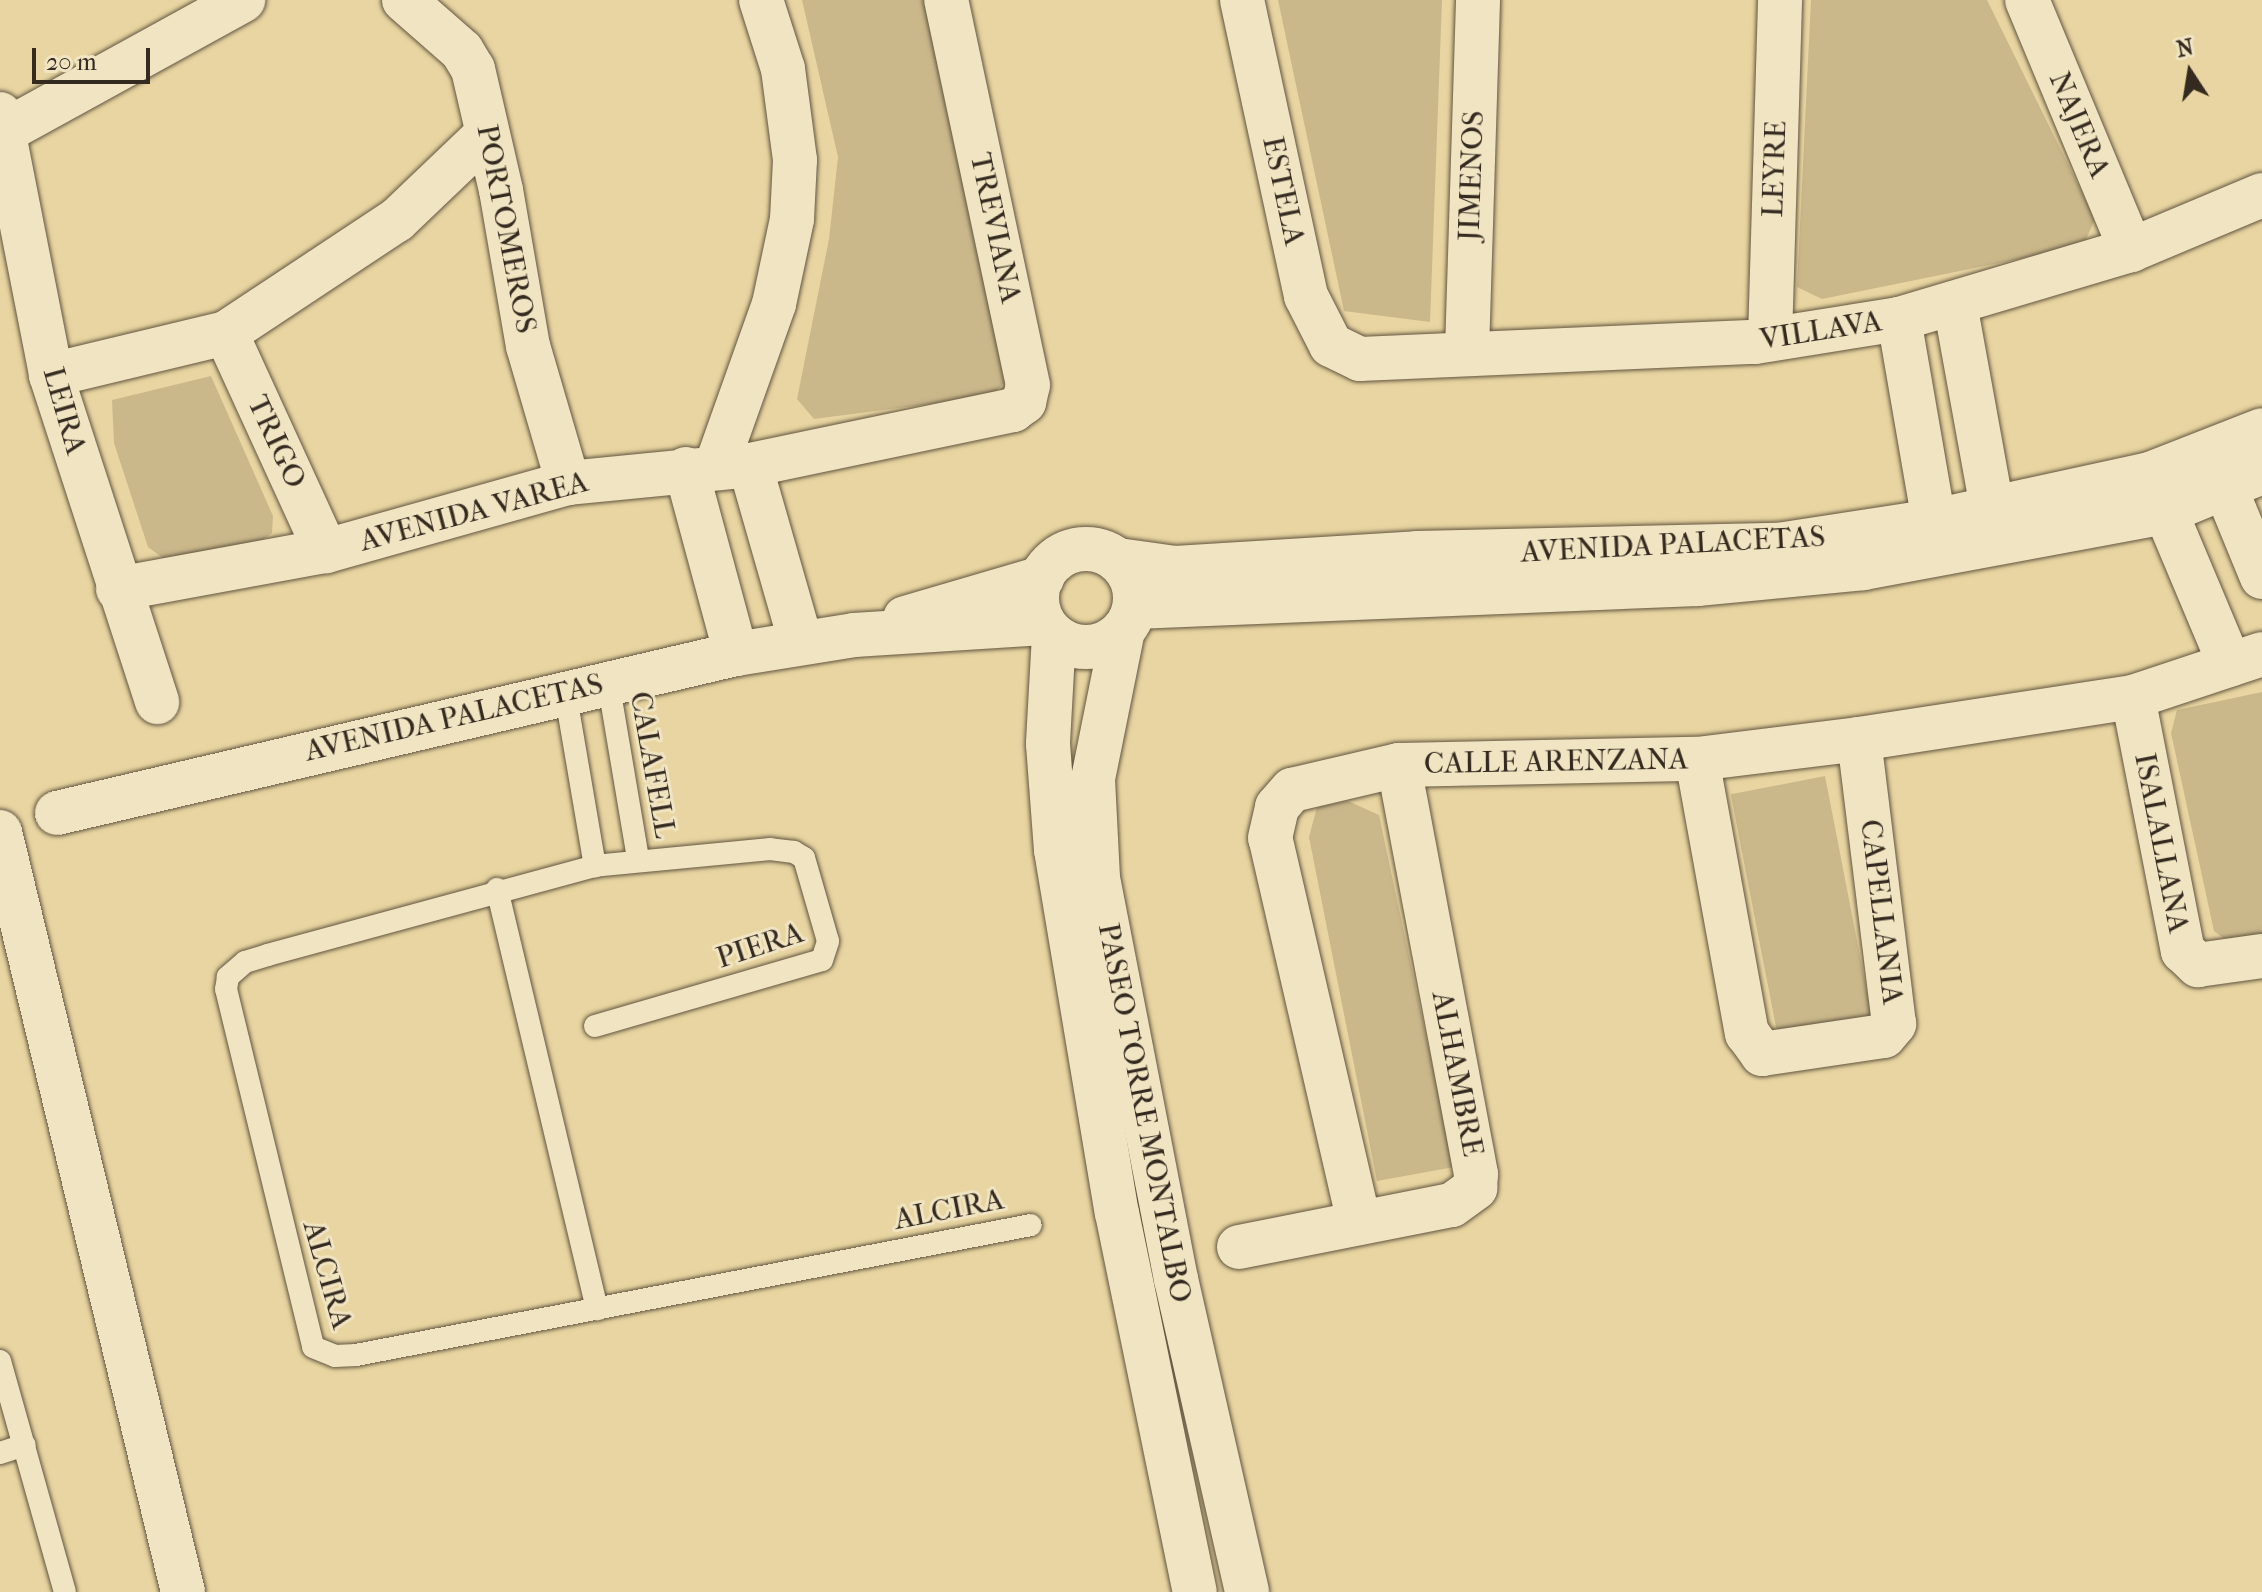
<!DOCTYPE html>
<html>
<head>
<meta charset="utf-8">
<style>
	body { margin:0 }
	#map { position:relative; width:2262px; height:1592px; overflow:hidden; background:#e8d5a1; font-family:"IM FELL French Canon",serif }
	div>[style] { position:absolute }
	.green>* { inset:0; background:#cab88b; transform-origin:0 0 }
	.roads { filter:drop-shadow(0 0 2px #625540) drop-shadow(0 0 2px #625540) }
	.lane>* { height:22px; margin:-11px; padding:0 11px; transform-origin:11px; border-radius:11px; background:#f0e4c2 }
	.street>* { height:44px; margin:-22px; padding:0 22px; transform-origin:22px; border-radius:22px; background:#f0e4c2 }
	.street>.ring { margin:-22px; padding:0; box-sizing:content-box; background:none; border:44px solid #f0e4c2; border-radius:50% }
	span { translate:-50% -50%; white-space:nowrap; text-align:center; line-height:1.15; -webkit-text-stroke:6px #f0e4c2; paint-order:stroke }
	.street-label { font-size:30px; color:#352a20 }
	.north { position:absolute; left:2150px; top:32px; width:80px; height:80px; -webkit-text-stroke:6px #f0e4c2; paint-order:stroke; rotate:348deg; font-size:22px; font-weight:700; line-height:32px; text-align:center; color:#352a20 }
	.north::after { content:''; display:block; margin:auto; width:28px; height:36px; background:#352a20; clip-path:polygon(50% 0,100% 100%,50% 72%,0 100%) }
	.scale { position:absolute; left:32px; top:48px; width:118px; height:36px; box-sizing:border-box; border:4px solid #352a20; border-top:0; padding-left:10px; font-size:24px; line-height:28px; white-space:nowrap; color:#352a20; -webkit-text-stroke:6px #f0e4c2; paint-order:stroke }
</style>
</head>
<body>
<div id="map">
	<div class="green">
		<div style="clip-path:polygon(802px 0,930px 0,1012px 375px,991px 396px,814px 419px,797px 399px,829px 239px,838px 157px)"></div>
		<div style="clip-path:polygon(1278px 0,1442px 0,1430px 322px,1344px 311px)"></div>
		<div style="clip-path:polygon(1811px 0,1987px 0,2095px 219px,2083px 246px,1822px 299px,1797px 287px)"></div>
		<div style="clip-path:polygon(211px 376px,273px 516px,272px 533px,253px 547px,163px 558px,148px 547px,114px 443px,112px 400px)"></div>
		<div style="clip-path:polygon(2262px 692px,2262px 938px,2231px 944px,2214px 931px,2171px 733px,2177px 710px)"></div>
		<div style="left:1825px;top:776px;width:246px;height:96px;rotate:79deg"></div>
		<div style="clip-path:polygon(1348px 801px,1379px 815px,1454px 1167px,1377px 1181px,1309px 837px,1317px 807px)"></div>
	</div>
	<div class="roads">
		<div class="lane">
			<div style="left:608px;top:681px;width:181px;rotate:80.4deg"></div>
			<div style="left:565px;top:691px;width:178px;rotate:80.3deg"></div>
			<div style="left:497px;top:889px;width:432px;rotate:76.6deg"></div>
			<div style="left:595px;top:1026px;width:236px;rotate:-16.2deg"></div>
			<div style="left:822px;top:960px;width:20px;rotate:-72deg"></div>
			<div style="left:828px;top:941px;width:86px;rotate:-106.1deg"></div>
			<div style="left:804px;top:858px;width:12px;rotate:-149deg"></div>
			<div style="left:794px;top:852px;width:24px;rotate:-173deg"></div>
			<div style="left:770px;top:849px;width:176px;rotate:174.5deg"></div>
			<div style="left:595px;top:866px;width:339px;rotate:164.8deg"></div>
			<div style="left:268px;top:955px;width:24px;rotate:163deg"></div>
			<div style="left:245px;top:962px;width:23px;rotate:139deg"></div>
			<div style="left:228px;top:977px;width:12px;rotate:99deg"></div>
			<div style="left:226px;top:989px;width:368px;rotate:76.3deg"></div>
			<div style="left:313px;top:1347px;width:24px;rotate:22deg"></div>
			<div style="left:335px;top:1356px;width:21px;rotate:-3deg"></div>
			<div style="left:356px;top:1355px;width:687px;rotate:-10.9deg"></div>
			<div style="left:0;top:1361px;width:240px;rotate:74.3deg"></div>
			<div style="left:0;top:1453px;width:26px;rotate:-18deg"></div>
		</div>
		<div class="street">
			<div style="left:404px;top:0;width:77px;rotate:41.3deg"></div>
			<div style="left:462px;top:51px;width:21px;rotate:59deg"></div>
			<div style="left:473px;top:69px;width:124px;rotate:77deg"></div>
			<div style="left:501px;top:190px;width:158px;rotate:80.2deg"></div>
			<div style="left:528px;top:346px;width:143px;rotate:73.7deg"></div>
			<div style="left:1242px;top:0;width:303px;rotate:77.8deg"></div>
			<div style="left:1306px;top:296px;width:55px;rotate:63deg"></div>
			<div style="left:1331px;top:345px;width:32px;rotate:26deg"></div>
			<div style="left:1360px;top:359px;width:395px;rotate:-2.5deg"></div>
			<div style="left:1755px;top:342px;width:146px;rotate:-9.1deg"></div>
			<div style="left:1899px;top:319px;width:242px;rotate:-16.6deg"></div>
			<div style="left:2131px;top:250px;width:142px;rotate:-22.8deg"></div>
			<div style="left:2027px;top:0;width:271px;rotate:67.4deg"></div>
			<div style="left:0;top:114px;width:266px;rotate:78.9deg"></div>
			<div style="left:51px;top:375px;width:344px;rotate:72deg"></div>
			<div style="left:5px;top:131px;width:272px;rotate:-28.8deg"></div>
			<div style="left:1955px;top:304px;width:207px;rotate:79.7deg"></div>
			<div style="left:1899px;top:319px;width:205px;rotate:80.2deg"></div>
			<div style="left:226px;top:333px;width:240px;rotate:65.4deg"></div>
			<div style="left:1770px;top:339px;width:339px;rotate:-88.3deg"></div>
			<div style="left:1467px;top:351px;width:351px;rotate:-88.2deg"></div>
			<div style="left:51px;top:375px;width:180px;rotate:-13.5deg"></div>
			<div style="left:226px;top:333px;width:205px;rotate:-33.5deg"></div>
			<div style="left:397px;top:220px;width:124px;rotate:-43.7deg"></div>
			<div style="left:717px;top:464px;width:170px;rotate:-70.4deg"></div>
			<div style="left:774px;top:304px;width:87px;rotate:-78deg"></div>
			<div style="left:792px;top:219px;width:59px;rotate:-87.1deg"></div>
			<div style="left:795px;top:160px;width:92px;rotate:-97.5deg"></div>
			<div style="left:783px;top:69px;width:72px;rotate:-107.7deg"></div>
			<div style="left:750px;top:465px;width:185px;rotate:74deg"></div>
			<div style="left:2216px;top:465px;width:121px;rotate:67.7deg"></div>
			<div style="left:686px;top:469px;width:192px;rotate:74.9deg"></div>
			<div style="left:2154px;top:484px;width:196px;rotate:67.2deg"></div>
			<div class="ring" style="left:1037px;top:549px;width:54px;height:54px"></div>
			<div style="left:1118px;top:560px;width:58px;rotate:8deg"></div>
			<div style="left:1175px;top:568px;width:242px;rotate:-3.5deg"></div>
			<div style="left:1417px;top:553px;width:361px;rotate:-1.3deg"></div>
			<div style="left:1778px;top:545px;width:158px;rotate:-8.7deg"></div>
			<div style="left:1934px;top:521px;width:221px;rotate:-12.3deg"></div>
			<div style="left:2150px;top:474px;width:120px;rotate:-21.4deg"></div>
			<div style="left:118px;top:589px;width:211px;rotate:-10.4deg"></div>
			<div style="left:326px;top:551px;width:251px;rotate:-15.7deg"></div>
			<div style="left:568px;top:483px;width:183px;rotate:-5.6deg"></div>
			<div style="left:750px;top:465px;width:269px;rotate:-11.8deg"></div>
			<div style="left:1013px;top:410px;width:14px;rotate:-36deg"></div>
			<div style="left:1024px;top:402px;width:17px;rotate:-77deg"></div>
			<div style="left:1028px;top:385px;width:394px;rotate:-102deg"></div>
			<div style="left:1135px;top:607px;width:563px;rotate:-2.34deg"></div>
			<div style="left:1698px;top:584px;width:166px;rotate:-5.5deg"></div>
			<div style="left:1863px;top:568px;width:307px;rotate:-10.5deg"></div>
			<div style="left:2165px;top:512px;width:105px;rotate:-22.4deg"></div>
			<div style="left:905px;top:618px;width:143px;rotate:-16.3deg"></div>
			<div style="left:1123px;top:630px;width:152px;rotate:101.4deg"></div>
			<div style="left:1093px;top:779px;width:99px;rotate:87.1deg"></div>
			<div style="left:1098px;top:878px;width:409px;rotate:79deg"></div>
			<div style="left:1176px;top:1279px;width:321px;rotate:77.2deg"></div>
			<div style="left:1054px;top:635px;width:109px;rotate:93.2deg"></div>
			<div style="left:1048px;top:744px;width:106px;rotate:85.7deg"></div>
			<div style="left:1056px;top:850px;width:368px;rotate:80.5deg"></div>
			<div style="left:1117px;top:1213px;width:387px;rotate:78.4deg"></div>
			<div style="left:2133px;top:697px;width:259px;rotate:78.9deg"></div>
			<div style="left:2183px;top:951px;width:21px;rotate:43deg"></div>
			<div style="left:2198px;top:965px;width:65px;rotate:-8deg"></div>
			<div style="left:1697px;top:759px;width:279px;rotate:79.7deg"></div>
			<div style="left:1747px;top:1033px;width:26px;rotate:54deg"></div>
			<div style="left:1762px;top:1054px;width:123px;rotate:-8.4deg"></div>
			<div style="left:1884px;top:1036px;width:16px;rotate:-50deg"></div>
			<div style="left:1894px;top:1024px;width:287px;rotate:-97deg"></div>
			<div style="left:57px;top:813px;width:697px;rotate:-13.18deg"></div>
			<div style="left:736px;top:654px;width:120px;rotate:-9.1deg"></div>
			<div style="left:854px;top:635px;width:190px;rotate:-3.6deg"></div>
			<div style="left:0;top:832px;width:782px;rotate:76.46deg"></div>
			<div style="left:1359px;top:1222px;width:394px;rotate:-103deg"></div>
			<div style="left:1270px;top:838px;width:32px;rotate:-77deg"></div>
			<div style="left:1277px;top:807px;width:23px;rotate:-49deg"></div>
			<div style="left:1292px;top:790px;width:110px;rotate:-13.2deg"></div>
			<div style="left:1399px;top:765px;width:298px;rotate:-1.2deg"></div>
			<div style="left:1697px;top:759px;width:163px;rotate:-7deg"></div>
			<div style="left:1859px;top:739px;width:277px;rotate:-8.7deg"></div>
			<div style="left:2133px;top:697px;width:136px;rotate:-18.4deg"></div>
			<div style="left:1239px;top:1247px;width:217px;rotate:-11.2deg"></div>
			<div style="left:1452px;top:1205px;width:29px;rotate:-36deg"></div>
			<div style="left:1475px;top:1188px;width:14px;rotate:-86deg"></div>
			<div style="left:1476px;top:1174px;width:416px;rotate:-100.7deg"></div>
		</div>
	</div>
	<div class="street-label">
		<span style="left:2079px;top:125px;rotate:67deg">NAJERA</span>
		<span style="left:1775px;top:169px;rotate:-88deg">LEYRE</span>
		<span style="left:1472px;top:176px;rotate:-88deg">JIMENOS</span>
		<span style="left:1283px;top:191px;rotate:78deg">ESTELA</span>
		<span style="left:995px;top:228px;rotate:78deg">TREVIANA</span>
		<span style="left:506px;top:229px;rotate:79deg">PORTOMEROS</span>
		<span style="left:1821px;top:331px;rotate:-9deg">VILLAVA</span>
		<span style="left:64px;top:411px;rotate:74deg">LEIRA</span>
		<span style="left:276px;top:442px;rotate:65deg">TRIGO</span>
		<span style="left:474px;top:512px;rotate:-15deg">AVENIDA VAREA</span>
		<span style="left:1673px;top:545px;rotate:-3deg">AVENIDA PALACETAS</span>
		<span style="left:454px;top:718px;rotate:-13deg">AVENIDA PALACETAS</span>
		<span style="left:1556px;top:762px;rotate:-1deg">CALLE ARENZANA</span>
		<span style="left:652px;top:765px;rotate:80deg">CALAFELL</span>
		<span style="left:2161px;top:843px;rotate:79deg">ISALALLANA</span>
		<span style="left:1881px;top:912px;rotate:83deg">CAPELLANIA</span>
		<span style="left:760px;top:946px;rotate:-18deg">PIERA</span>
		<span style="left:1457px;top:1074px;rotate:79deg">ALHAMBRE</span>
		<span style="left:1144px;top:1113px;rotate:79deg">PASEO TORRE MONTALBO</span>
		<span style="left:949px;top:1210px;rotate:-11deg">ALCIRA</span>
		<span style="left:327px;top:1275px;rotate:74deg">ALCIRA</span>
	</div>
	<div class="north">N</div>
	<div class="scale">20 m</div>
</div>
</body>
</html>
